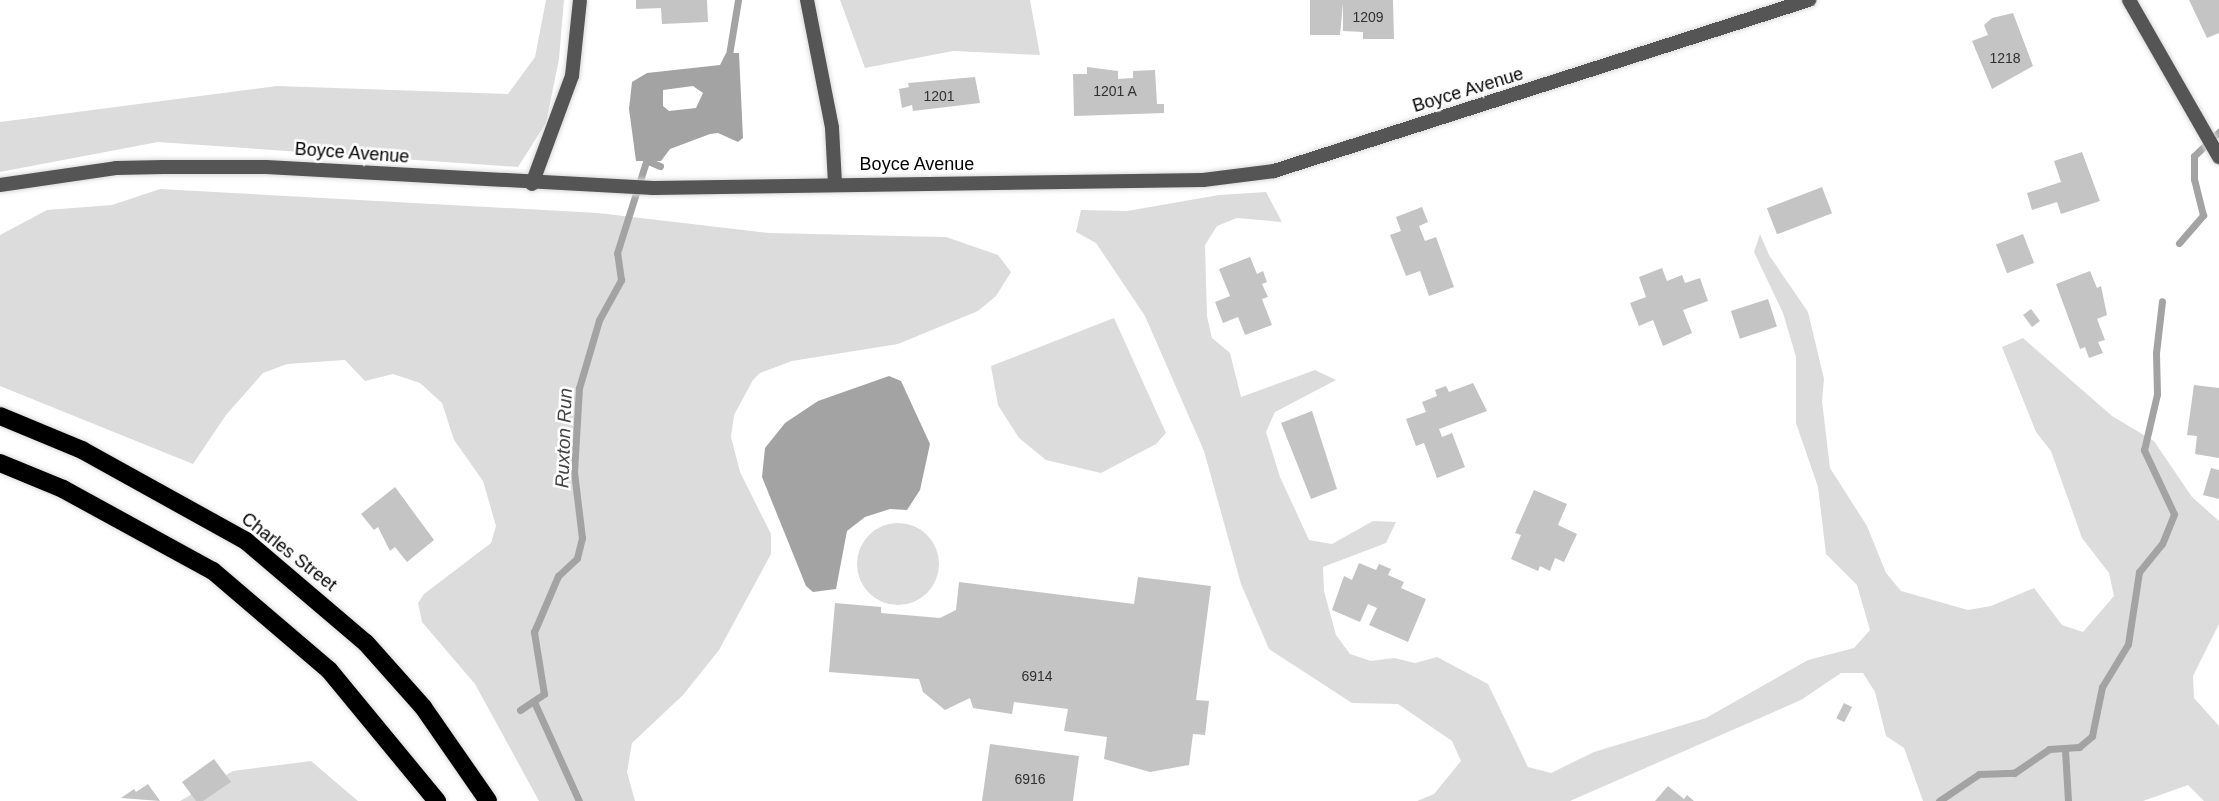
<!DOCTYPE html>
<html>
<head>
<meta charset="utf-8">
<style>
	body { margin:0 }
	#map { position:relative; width:2219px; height:801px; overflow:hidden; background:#fff; font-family:Helvetica,sans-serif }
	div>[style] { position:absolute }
	.green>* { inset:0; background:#dcdcdc }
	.round { border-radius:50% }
	.water>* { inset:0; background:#a3a3a3 }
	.stream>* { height:7px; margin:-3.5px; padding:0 3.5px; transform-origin:3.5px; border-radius:3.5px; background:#a3a3a3 }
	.building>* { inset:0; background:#c4c4c4; transform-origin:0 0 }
	.roads { filter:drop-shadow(0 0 2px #dbdbdb) drop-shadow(0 0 2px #dbdbdb) }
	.minor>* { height:14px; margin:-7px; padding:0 7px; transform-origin:7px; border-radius:7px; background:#555 }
	.primary>* { height:18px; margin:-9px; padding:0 9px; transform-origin:9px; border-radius:9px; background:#000 }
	span { translate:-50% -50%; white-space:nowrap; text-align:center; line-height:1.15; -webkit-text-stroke:5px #fff; paint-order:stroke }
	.number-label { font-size:14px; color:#313131 }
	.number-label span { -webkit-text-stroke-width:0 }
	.street-label { font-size:18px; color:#000 }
	.water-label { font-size:19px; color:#444; font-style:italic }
</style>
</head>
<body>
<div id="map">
	<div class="green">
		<div style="clip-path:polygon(546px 0,564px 0,559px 59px,546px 123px,518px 167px,158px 142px,0 172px,0 122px,277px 86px,508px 94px,535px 57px)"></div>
		<div style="clip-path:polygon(840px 0,1030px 0,1040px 55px,953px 51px,865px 68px)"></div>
		<div style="clip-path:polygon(160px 189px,598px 213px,769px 233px,946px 237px,998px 255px,1011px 272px,996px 296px,978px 311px,898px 344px,792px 361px,760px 373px,753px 380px,734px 415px,731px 437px,740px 472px,771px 534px,771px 554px,719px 650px,683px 695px,632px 743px,627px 772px,635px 801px,539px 801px,475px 684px,422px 622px,418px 603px,424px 594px,491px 543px,496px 526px,483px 481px,454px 440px,442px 403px,420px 383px,393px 374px,365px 381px,345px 360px,287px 364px,263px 373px,226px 415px,193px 464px,0 386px,0 235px,47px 210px,112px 205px)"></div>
		<div style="clip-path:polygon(1266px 192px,1282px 222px,1237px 218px,1217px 226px,1205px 245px,1207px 316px,1212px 338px,1230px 353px,1241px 397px,1315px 370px,1336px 380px,1275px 412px,1266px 432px,1280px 477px,1309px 540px,1332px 544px,1373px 521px,1396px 522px,1386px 543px,1323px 567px,1324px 591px,1336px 635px,1350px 654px,1371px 661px,1394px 658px,1415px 663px,1437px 657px,1488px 684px,1528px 767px,1551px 773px,1594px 752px,1706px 718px,1808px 660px,1854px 648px,1870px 630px,1857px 585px,1826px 554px,1818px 487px,1796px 423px,1796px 357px,1783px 313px,1754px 252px,1760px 234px,1769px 255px,1808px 312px,1824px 379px,1822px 401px,1830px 468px,1867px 526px,1886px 573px,1901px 591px,1968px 610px,1991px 606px,2034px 588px,2062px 625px,2083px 632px,2114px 596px,2109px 573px,2082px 538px,2051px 451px,2036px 432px,2002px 347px,2023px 338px,2112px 416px,2154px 441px,2192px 497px,2219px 521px,2219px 624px,2193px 676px,2194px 698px,2219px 726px,2219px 801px,2204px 801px,2188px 785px,2143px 801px,1923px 801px,1904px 748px,1886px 736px,1875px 692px,1863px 673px,1841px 673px,1801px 700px,1570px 801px,1417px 801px,1434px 794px,1461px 761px,1452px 741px,1398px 704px,1352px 703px,1269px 649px,1241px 584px,1204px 451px,1145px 316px,1096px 243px,1076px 232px,1081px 210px,1127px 211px,1219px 195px)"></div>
		<div style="clip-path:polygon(1114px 318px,1166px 433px,1156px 444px,1101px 473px,1046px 460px,1019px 438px,998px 405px,991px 366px)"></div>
		<div class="round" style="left:857px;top:523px;width:82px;height:82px"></div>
		<div style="clip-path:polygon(311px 761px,358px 801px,180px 801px,233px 771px)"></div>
	</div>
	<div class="water">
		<div style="clip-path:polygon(evenodd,726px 53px,739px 53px,743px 138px,738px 142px,718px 133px,710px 134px,670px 149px,661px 161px,636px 161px,629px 109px,632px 82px,647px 73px,720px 65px,726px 53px,693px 86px,703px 93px,696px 108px,669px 111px,663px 106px,663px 90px,693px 86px)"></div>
		<div style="clip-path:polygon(889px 376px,901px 381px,930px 444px,920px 490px,907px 510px,890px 509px,865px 517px,847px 531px,836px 589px,813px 592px,806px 586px,762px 477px,765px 448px,785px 423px,818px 401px)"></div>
	</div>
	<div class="stream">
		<div style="left:728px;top:61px;width:62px;rotate:-80.7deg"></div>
		<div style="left:648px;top:161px;width:13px;rotate:23deg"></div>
		<div style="left:2179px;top:243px;width:37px;rotate:-49deg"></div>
		<div style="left:2203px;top:215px;width:37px;rotate:-104deg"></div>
		<div style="left:2194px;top:179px;width:23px;rotate:-90deg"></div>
		<div style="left:2194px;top:156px;width:35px;rotate:-44deg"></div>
		<div style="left:535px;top:704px;width:107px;rotate:65.6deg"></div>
		<div style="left:520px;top:710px;width:29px;rotate:-34deg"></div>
		<div style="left:544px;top:694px;width:63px;rotate:-99.2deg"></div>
		<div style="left:534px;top:632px;width:61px;rotate:-66.8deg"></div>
		<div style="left:558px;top:576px;width:26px;rotate:-43deg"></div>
		<div style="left:577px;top:558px;width:21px;rotate:-76deg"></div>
		<div style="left:582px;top:538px;width:66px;rotate:-96.9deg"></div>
		<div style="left:574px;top:472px;width:84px;rotate:-86.6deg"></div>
		<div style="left:579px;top:388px;width:71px;rotate:-73.6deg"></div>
		<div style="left:599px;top:320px;width:46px;rotate:-61.2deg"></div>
		<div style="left:621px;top:280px;width:27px;rotate:-98deg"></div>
		<div style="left:617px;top:253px;width:106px;rotate:-72.4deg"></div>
		<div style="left:2065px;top:750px;width:51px;rotate:86.6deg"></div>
		<div style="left:1939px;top:801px;width:48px;rotate:-34deg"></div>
		<div style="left:1979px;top:774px;width:35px;rotate:-2deg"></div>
		<div style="left:2014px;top:773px;width:42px;rotate:-34.4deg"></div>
		<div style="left:2049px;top:749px;width:30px;rotate:-4deg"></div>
		<div style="left:2079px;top:747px;width:17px;rotate:-40deg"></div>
		<div style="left:2092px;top:736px;width:50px;rotate:-78.5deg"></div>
		<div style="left:2102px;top:687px;width:50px;rotate:-58.8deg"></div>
		<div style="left:2128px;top:644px;width:73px;rotate:-81.3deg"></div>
		<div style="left:2139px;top:572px;width:36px;rotate:-51deg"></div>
		<div style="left:2162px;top:544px;width:32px;rotate:-68deg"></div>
		<div style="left:2174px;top:514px;width:71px;rotate:-115.1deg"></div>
		<div style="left:2144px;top:450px;width:57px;rotate:-76.9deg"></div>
		<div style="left:2157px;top:394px;width:41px;rotate:-91.4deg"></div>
		<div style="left:2156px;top:353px;width:52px;rotate:-83.4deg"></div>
	</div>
	<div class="building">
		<div style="clip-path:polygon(636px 0,707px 0,708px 22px,662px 24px,661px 8px,636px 9px)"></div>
		<div style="clip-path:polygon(1310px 0,1393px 0,1394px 39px,1363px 39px,1363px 32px,1343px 31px,1343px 3px,1340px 35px,1310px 35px)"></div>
		<div style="clip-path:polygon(2189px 0,2219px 0,2219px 33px,2207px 38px)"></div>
		<div style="clip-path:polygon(2013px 13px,2033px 66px,1992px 89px,1972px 41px,1988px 35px,1984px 25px,1992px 18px)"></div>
		<div style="clip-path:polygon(1087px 67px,1118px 71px,1118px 79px,1133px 78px,1133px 71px,1155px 70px,1157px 104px,1164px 104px,1164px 113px,1074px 116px,1073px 74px,1087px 74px)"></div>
		<div style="clip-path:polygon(975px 77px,980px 103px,913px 111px,912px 105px,902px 108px,899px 89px,909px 87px,908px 83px)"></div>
		<div style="clip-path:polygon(2082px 152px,2100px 201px,2061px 214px,2057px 202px,2032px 210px,2027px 193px,2061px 182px,2054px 161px)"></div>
		<div style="left:1822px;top:187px;width:28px;height:59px;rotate:69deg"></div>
		<div style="clip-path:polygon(1422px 207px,1428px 222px,1419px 226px,1425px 241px,1436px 237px,1454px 287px,1429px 296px,1420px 271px,1406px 276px,1390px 235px,1401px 231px,1396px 217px)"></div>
		<div style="left:2023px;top:234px;width:31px;height:29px;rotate:69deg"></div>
		<div style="clip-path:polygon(1250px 257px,1257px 274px,1263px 271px,1267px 282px,1262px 284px,1268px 297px,1262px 299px,1272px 325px,1245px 335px,1238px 317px,1223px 323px,1215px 302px,1230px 296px,1219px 269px)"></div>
		<div style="clip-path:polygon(1662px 268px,1667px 281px,1682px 275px,1685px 283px,1700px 278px,1708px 301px,1683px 310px,1692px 333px,1663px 346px,1653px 320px,1639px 326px,1630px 303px,1646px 297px,1639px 277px)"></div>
		<div style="clip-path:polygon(2090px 271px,2097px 288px,2101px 286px,2107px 315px,2097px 319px,2105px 340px,2098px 342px,2103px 353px,2089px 358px,2085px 347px,2080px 349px,2056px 284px)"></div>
		<div style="left:1768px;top:299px;width:29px;height:39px;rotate:72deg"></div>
		<div style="left:2031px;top:309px;width:15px;height:10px;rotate:53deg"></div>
		<div style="clip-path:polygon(1473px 383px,1487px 411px,1439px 429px,1442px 437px,1452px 433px,1465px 467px,1437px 478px,1424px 443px,1416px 446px,1406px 419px,1426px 412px,1422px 402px,1437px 396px,1435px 390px,1446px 386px,1449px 392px)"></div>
		<div style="clip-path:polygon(2194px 385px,2219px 388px,2219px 458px,2195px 454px,2197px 436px,2187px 435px)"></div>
		<div style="clip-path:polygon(1312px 411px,1337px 489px,1311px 499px,1281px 423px)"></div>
		<div style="clip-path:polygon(2211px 468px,2219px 470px,2219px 499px,2203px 495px)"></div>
		<div style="clip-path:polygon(395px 487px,434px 540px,407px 562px,395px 547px,390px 551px,378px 527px,374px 530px,361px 514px)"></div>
		<div style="clip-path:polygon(1534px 490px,1567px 504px,1558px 525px,1577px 534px,1564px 562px,1555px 558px,1550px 571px,1540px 566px,1538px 571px,1511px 559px,1521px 535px,1515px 533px)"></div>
		<div style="clip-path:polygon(1359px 563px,1376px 570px,1379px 564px,1391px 569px,1388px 575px,1404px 582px,1401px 588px,1426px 599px,1408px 642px,1369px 625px,1377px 608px,1368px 604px,1360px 622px,1332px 610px,1344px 576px,1352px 580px)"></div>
		<div style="clip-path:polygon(1138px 577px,1211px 586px,1196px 700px,1209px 701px,1205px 735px,1193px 734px,1189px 765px,1150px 772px,1104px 759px,1107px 737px,1064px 731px,1068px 709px,1014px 702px,1012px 714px,973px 708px,970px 698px,945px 710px,923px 692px,919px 679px,829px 672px,835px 603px,881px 607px,881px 613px,940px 618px,956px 610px,959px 582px,1134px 604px)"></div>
		<div style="left:1844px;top:703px;width:9px;height:17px;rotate:27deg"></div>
		<div style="clip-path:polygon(990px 744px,1079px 756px,1073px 801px,982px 801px)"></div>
		<div style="clip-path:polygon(214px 759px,231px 782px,203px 801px,196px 801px,182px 782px)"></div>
		<div style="clip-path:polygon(148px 784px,160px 801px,121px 798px,134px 789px,136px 792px)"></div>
		<div style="clip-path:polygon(1668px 786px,1684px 799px,1687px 795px,1694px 801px,1655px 801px)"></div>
	</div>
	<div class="roads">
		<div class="minor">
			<div style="left:807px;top:0;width:130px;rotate:78.9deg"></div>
			<div style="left:832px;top:128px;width:55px;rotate:86.9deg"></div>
			<div style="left:2129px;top:0;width:181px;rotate:60.2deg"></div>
			<div style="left:532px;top:184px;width:115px;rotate:-69.7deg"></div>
			<div style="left:572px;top:76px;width:76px;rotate:-84deg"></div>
			<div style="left:0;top:185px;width:117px;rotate:-8.3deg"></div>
			<div style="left:116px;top:168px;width:48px;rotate:-1.2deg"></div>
			<div style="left:164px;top:167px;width:102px"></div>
			<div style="left:266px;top:167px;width:388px;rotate:3.1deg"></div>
			<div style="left:653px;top:188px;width:550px;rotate:-0.83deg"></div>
			<div style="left:1203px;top:180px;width:72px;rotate:-7.2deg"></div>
			<div style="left:1274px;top:171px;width:562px;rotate:-17.73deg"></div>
		</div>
		<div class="primary">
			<div style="left:0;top:416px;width:89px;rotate:22.5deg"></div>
			<div style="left:82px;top:450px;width:188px;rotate:29deg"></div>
			<div style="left:246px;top:541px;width:157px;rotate:40.4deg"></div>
			<div style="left:366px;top:643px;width:86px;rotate:48.3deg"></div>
			<div style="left:423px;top:707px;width:114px;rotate:55.3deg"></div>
			<div style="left:0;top:463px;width:68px;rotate:22.4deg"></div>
			<div style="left:63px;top:489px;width:171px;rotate:28.7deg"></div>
			<div style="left:213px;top:571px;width:153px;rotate:40.5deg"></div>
			<div style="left:329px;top:670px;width:170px;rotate:50.5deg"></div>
		</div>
	</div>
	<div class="number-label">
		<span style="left:1368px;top:17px">1209</span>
		<span style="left:2005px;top:58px">1218</span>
		<span style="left:1115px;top:91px">1201 A</span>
		<span style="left:939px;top:96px">1201</span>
		<span style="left:1037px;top:676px">6914</span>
		<span style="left:1030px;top:779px">6916</span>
	</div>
	<div class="street-label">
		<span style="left:1468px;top:90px;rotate:-17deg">Boyce Avenue</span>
		<span style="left:352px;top:153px;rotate:4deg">Boyce Avenue</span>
		<span style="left:917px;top:164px">Boyce Avenue</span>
		<span style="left:289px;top:552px;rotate:38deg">Charles Street</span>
	</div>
	<div class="water-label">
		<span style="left:564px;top:438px;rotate:-88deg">Ruxton Run</span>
	</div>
</div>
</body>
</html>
